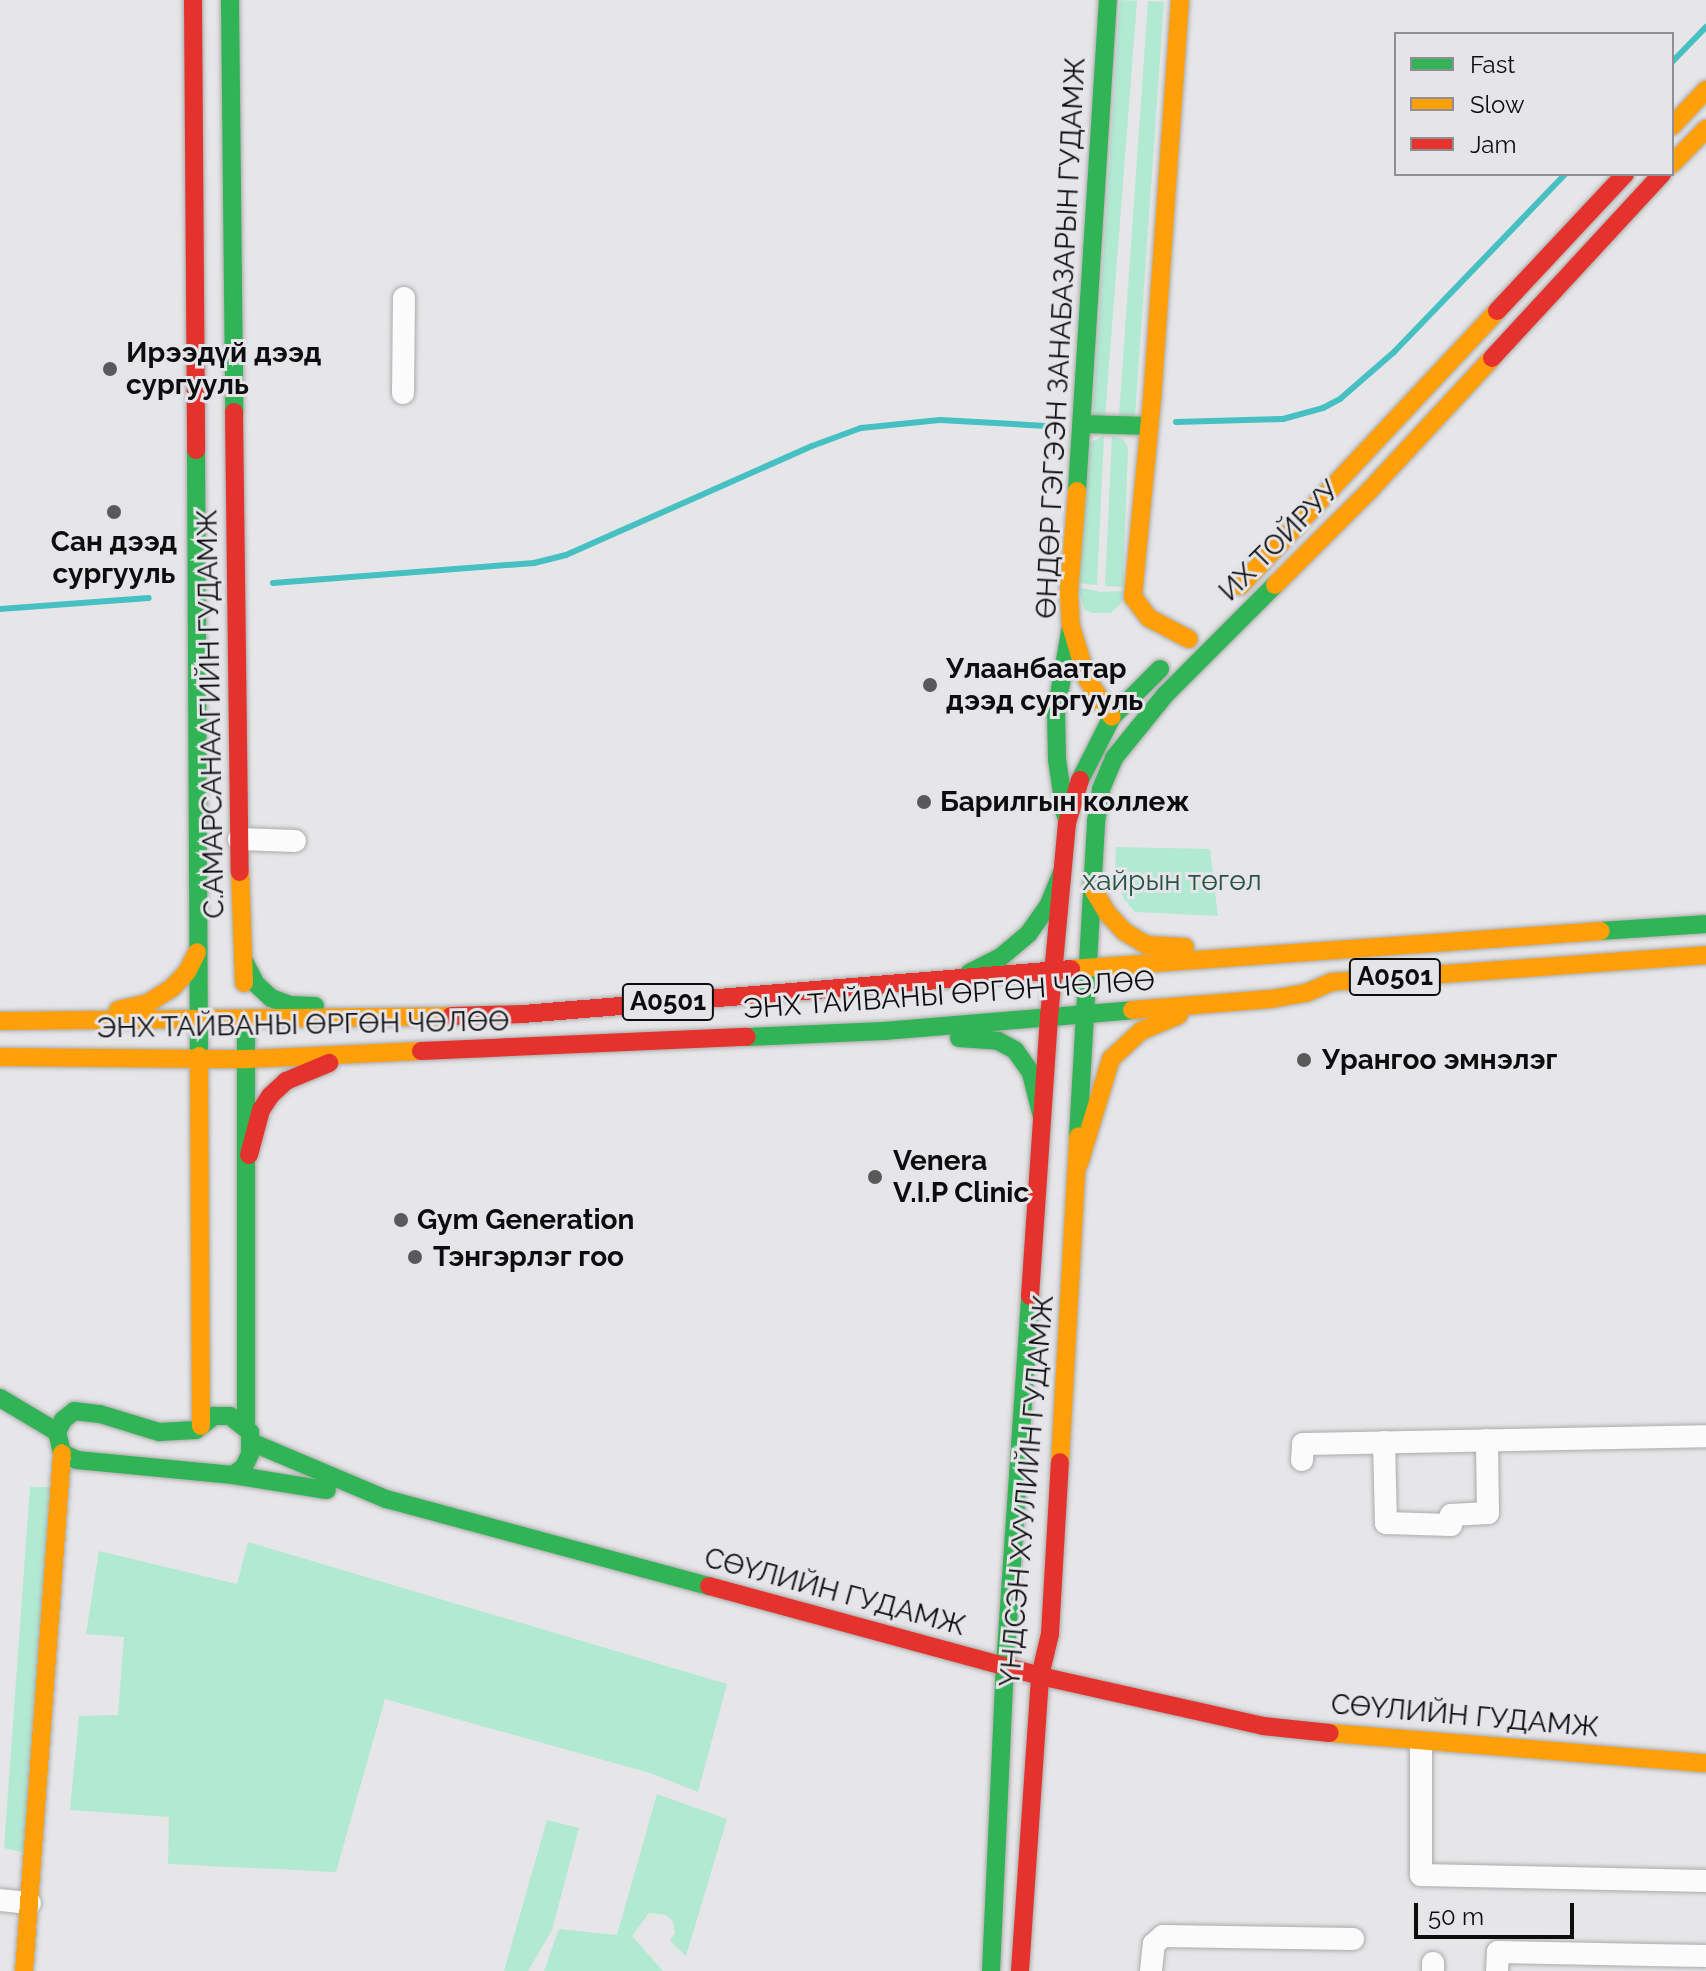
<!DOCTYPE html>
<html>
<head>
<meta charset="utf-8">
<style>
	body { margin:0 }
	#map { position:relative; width:1706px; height:1971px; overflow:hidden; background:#e6e6e8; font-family:Raleway,sans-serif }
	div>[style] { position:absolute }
	.green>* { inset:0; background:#b2e9d3; transform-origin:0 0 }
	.stream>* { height:6px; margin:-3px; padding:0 3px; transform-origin:3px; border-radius:3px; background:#47c0c4 }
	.roads { filter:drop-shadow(0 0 2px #ababac) drop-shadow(0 0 2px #ababac) }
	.street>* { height:22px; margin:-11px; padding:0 11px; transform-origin:11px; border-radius:11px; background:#fbfbfc }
	.fast>* { height:18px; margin:-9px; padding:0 9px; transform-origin:9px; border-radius:9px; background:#30b455 }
	.slow>* { height:18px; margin:-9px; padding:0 9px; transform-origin:9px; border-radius:9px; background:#ff9f0a }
	.jam>* { height:18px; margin:-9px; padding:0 9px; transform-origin:9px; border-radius:9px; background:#e5322d }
	.dots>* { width:22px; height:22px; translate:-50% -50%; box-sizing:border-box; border:4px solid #e5e5e9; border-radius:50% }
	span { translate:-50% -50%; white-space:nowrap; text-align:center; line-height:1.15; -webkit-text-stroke:6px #e5e5e9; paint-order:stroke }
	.shield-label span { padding:2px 6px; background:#e5e5e9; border:2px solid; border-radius:6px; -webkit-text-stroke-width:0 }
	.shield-label { font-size:26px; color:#0d0d0e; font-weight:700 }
	.street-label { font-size:28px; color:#0d0d0e }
	.poi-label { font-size:28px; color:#0d0d0e; font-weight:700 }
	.left { translate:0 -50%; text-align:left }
	.park-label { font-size:28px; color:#285442 }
	.legend { position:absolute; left:1394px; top:32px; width:280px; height:144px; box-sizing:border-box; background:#e5e5e9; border:2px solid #8f8f91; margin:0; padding:10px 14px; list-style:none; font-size:24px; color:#0d0d0e }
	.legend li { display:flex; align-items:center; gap:16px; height:40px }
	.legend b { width:40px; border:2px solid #8f8f91 }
	.scale { position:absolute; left:1414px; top:1903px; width:160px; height:36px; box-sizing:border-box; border:4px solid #0d0d0e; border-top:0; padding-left:10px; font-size:24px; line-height:28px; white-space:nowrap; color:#0d0d0e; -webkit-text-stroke:6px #e5e5e9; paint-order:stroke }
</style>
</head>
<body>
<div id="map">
	<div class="green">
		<div style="clip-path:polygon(1120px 0,1137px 1px,1105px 417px,1093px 416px)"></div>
		<div style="left:1148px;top:1px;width:16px;height:417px;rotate:4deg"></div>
		<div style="clip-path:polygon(1104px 436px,1097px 585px,1078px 583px,1087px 444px)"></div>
		<div style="clip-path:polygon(1112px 436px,1123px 439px,1128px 447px,1123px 587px,1105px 586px)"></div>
		<div style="clip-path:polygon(1078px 587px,1101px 592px,1124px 591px,1122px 602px,1111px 613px,1092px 613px,1084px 609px)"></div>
		<div style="clip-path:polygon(1116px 847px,1210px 849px,1218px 916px,1135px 912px,1123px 898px,1115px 871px)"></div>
		<div style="clip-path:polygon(30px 1487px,56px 1487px,26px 1853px,4px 1848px)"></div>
		<div style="clip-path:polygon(248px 1542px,727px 1684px,698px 1792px,650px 1773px,385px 1699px,336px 1872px,168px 1864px,169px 1817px,70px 1810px,79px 1716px,118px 1715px,124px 1637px,86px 1634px,99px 1551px,237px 1584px)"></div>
		<div style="clip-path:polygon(657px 1794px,727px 1819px,686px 1956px,670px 1941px,675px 1933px,673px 1921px,666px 1915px,649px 1913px,632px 1936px,663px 1971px,544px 1971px,559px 1929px,617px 1935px)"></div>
		<div style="clip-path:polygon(547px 1820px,579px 1828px,552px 1930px,528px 1971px,504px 1971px)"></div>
	</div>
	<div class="stream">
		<div style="left:1672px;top:62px;width:49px;rotate:-45.8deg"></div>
		<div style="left:1176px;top:422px;width:107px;rotate:-1.6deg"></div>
		<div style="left:1283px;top:419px;width:41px;rotate:-15.4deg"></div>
		<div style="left:1323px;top:408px;width:19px;rotate:-28deg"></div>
		<div style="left:1340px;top:399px;width:72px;rotate:-41deg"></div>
		<div style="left:1394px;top:352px;width:247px;rotate:-46.1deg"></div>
		<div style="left:273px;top:583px;width:262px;rotate:-4.4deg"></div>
		<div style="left:534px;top:563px;width:33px;rotate:-14deg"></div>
		<div style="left:566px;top:555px;width:269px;rotate:-23.9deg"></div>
		<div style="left:812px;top:446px;width:52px;rotate:-20.2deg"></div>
		<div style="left:861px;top:428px;width:79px;rotate:-5.8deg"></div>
		<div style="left:940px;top:420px;width:106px;rotate:3.2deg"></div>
		<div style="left:0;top:609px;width:149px;rotate:-4.2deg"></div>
	</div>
	<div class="roads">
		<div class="street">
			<div style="left:403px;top:393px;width:95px;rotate:-89.4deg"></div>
			<div style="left:239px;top:839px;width:56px;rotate:2deg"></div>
			<div style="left:1384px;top:1442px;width:81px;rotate:88.6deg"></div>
			<div style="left:1386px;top:1523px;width:65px;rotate:1.8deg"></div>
			<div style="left:1451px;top:1525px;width:10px;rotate:-90deg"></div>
			<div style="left:1451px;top:1515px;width:37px;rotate:-3deg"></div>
			<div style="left:1488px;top:1513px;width:73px;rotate:-90.8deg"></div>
			<div style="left:1302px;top:1460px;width:16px;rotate:-86deg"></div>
			<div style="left:1303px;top:1444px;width:403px;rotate:-1.1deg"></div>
			<div style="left:1421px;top:1743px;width:132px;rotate:90deg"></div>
			<div style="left:1421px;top:1875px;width:285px;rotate:1.2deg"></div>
			<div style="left:0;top:1900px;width:30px;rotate:6deg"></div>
			<div style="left:1433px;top:1963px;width:8px;rotate:90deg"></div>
			<div style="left:1151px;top:1971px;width:27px;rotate:-84deg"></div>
			<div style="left:1154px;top:1944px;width:12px;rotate:-42deg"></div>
			<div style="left:1163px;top:1936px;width:190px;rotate:0.9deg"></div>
			<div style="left:1497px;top:1971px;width:19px;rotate:-87deg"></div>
			<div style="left:1498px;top:1952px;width:208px;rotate:1.1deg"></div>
		</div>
		<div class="fast">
			<div style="left:230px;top:0;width:412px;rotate:89.4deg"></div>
			<div style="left:1083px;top:424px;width:66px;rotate:1.7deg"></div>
			<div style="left:196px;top:450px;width:606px;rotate:89.72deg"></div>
			<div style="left:1077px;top:491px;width:492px;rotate:-86.4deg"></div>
			<div style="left:1080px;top:780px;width:71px;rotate:-63.1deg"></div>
			<div style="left:1112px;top:717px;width:68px;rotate:-45deg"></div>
			<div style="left:1065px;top:814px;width:56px;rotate:-98.3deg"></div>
			<div style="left:1057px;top:759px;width:47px;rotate:-91.2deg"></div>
			<div style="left:1056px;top:712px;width:87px;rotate:-80.1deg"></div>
			<div style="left:1601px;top:931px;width:105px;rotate:-3.8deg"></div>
			<div style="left:243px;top:959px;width:27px;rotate:63deg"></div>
			<div style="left:255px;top:983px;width:22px;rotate:43deg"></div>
			<div style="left:271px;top:998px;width:20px;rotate:20deg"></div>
			<div style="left:290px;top:1005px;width:25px;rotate:2deg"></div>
			<div style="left:969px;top:973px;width:37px;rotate:-27deg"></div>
			<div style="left:1002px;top:956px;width:35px;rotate:-40deg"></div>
			<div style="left:1029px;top:933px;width:35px;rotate:-55deg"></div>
			<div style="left:1049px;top:904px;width:35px;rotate:-68deg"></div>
			<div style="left:246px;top:1037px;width:389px;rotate:90deg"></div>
			<div style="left:747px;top:1037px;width:137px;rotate:-2.5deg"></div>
			<div style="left:884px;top:1031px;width:249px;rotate:-4.8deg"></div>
			<div style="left:959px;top:1038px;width:39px;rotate:4deg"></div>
			<div style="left:998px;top:1041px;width:19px;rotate:28deg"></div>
			<div style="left:1015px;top:1050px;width:28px;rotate:55deg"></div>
			<div style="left:1031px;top:1073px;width:45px;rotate:76deg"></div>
			<div style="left:1078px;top:1136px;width:315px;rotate:-86.7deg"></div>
			<div style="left:1096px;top:822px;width:33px;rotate:-81deg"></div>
			<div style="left:1101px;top:789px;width:34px;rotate:-67deg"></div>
			<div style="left:1114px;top:758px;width:81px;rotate:-51deg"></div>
			<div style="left:1165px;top:695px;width:156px;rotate:-45deg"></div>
			<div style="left:0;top:1398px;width:66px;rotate:30.8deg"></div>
			<div style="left:74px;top:1411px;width:26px;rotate:7deg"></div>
			<div style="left:100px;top:1414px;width:62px;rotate:17deg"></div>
			<div style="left:159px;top:1432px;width:37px;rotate:-3deg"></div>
			<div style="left:196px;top:1430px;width:23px;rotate:-38deg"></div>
			<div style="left:214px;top:1416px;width:16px"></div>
			<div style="left:230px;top:1416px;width:26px;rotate:39deg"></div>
			<div style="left:250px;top:1432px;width:22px;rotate:90deg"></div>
			<div style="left:250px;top:1454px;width:14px;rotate:115deg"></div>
			<div style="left:244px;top:1467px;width:14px;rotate:144deg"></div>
			<div style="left:233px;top:1475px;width:157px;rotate:-174.5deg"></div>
			<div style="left:77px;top:1460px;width:17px;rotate:-155deg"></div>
			<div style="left:62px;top:1453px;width:22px;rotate:-103deg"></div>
			<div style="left:57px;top:1432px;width:13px;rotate:-63deg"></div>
			<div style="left:63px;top:1420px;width:14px;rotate:-39deg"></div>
			<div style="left:251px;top:1442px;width:147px;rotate:22.9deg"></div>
			<div style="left:386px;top:1499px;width:335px;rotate:15.1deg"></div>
			<div style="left:233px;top:1475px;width:95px;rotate:9.1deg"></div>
			<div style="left:991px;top:1971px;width:305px;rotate:-87.4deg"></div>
			<div style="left:1005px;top:1666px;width:371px;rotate:-86.1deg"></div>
		</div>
		<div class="slow">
			<div style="left:1180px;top:0;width:400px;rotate:94deg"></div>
			<div style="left:1152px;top:399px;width:199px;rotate:95.5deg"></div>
			<div style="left:1133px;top:597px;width:26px;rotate:53deg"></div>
			<div style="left:1149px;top:618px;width:45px;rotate:27.7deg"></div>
			<div style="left:1672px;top:126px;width:50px;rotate:-46.6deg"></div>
			<div style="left:1672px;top:164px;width:49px;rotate:-45.8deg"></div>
			<div style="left:1077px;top:491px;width:102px;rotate:94.5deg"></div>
			<div style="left:1069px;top:593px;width:33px;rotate:87deg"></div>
			<div style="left:1071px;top:626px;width:55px;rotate:73.2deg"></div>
			<div style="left:1087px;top:679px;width:45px;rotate:56.7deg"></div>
			<div style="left:1275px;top:585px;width:133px;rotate:-45deg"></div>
			<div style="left:1369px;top:491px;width:181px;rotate:-47.2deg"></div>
			<div style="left:1240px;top:586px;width:376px;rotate:-46.9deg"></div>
			<div style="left:240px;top:872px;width:111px;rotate:87.9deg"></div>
			<div style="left:1094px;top:891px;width:26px;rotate:59deg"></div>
			<div style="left:1107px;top:913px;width:26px;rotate:47deg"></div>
			<div style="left:1125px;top:932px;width:26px;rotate:31deg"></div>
			<div style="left:1147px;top:945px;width:38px;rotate:3deg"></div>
			<div style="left:1071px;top:969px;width:531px;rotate:-4.1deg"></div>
			<div style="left:118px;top:1010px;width:31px;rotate:-13deg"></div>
			<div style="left:148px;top:1003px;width:28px;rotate:-32deg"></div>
			<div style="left:172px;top:988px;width:22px;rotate:-47deg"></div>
			<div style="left:187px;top:972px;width:22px;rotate:-63deg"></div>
			<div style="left:1132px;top:1010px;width:139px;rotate:-4.5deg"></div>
			<div style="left:1271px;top:999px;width:36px;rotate:-10deg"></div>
			<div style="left:1306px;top:993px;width:28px;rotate:-23deg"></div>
			<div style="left:1332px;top:982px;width:375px;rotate:-4.1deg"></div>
			<div style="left:0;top:1021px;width:451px;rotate:-0.6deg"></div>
			<div style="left:199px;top:1056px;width:370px;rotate:89.7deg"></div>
			<div style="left:0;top:1057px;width:247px;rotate:0.5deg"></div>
			<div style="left:247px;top:1059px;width:174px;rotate:-2.6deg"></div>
			<div style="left:1079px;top:1164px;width:110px;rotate:-73.1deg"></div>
			<div style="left:1111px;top:1059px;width:41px;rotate:-43deg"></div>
			<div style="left:1141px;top:1031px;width:41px;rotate:-22.8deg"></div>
			<div style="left:1060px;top:1462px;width:326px;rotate:-86.8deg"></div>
			<div style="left:1330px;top:1733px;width:377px;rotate:4.6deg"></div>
			<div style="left:24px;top:1971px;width:519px;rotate:-85.8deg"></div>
		</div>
		<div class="jam">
			<div style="left:193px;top:0;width:450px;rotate:89.6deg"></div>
			<div style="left:1497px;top:311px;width:187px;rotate:-46.9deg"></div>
			<div style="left:1492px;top:358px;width:251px;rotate:-47.3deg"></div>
			<div style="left:234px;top:412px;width:460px;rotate:89.3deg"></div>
			<div style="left:451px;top:1016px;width:72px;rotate:-1.6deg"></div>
			<div style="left:523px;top:1014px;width:550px;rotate:-4.69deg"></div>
			<div style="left:421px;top:1051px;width:326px;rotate:-2.5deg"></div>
			<div style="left:249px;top:1155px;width:47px;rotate:-75.1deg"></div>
			<div style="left:261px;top:1110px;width:17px;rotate:-57deg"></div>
			<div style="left:270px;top:1096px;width:22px;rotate:-43deg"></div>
			<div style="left:286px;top:1081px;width:47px;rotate:-22.7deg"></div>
			<div style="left:1030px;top:1296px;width:280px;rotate:-86.1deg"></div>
			<div style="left:1049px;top:1017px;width:195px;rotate:-84.7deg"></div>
			<div style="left:1067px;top:823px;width:45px;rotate:-73.2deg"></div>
			<div style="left:709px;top:1586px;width:343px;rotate:15.2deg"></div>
			<div style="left:1040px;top:1676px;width:229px;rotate:12.6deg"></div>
			<div style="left:1263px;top:1726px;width:67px;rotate:6deg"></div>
			<div style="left:1020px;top:1971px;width:296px;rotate:-86.1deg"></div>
			<div style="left:1040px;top:1676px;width:43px;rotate:-76.6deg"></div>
			<div style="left:1050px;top:1634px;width:172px;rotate:-86.7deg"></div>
		</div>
	</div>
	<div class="dots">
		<div style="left:110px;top:369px;background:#59595a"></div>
		<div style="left:114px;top:512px;background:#59595a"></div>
		<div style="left:930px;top:685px;background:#59595a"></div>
		<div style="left:924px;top:802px;background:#59595a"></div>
		<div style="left:1304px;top:1060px;background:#59595a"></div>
		<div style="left:875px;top:1177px;background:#59595a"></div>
		<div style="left:401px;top:1220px;background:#59595a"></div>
		<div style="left:415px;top:1257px;background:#59595a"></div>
	</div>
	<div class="shield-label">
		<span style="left:1395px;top:977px">A0501</span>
		<span style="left:668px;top:1002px">A0501</span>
	</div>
	<div class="street-label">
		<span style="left:1061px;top:338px;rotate:-87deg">ӨНДӨР ГЭГЭЭН ЗАНАБАЗАРЫН ГУДАМЖ</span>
		<span style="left:1279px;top:541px;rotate:-45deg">ИХ ТОЙРУУ</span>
		<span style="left:211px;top:714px;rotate:-91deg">С.АМАРСАНААГИЙН ГУДАМЖ</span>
		<span style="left:949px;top:995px;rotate:-4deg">ЭНХ ТАЙВАНЫ ӨРГӨН ЧӨЛӨӨ</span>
		<span style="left:303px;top:1025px;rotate:-1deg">ЭНХ ТАЙВАНЫ ӨРГӨН ЧӨЛӨӨ</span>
		<span style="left:1027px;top:1491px;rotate:-85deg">ҮНДСЭН ХУУЛИЙН ГУДАМЖ</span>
		<span style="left:835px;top:1592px;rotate:15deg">СӨҮЛИЙН ГУДАМЖ</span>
		<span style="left:1465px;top:1716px;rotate:5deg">СӨҮЛИЙН ГУДАМЖ</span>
	</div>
	<div class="poi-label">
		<span class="left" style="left:126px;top:369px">Ирээдүй дээд<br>сургууль</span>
		<span style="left:114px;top:558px">Сан дээд<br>сургууль</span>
		<span class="left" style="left:946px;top:685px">Улаанбаатар<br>дээд сургууль</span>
		<span class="left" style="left:940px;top:802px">Барилгын коллеж</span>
		<span class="left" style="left:1322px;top:1060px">Урангоо эмнэлэг</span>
		<span class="left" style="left:893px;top:1177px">Venera<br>V.I.P Clinic</span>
		<span class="left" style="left:417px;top:1220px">Gym Generation</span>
		<span class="left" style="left:433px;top:1257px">Тэнгэрлэг гоо</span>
	</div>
	<div class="park-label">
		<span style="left:1172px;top:881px">хайрын төгөл</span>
	</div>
	<ul class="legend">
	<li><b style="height:10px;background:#30b455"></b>Fast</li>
	<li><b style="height:10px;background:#ff9f0a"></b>Slow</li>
	<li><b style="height:10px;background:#e5322d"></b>Jam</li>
	</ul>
	<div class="scale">50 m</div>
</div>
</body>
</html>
